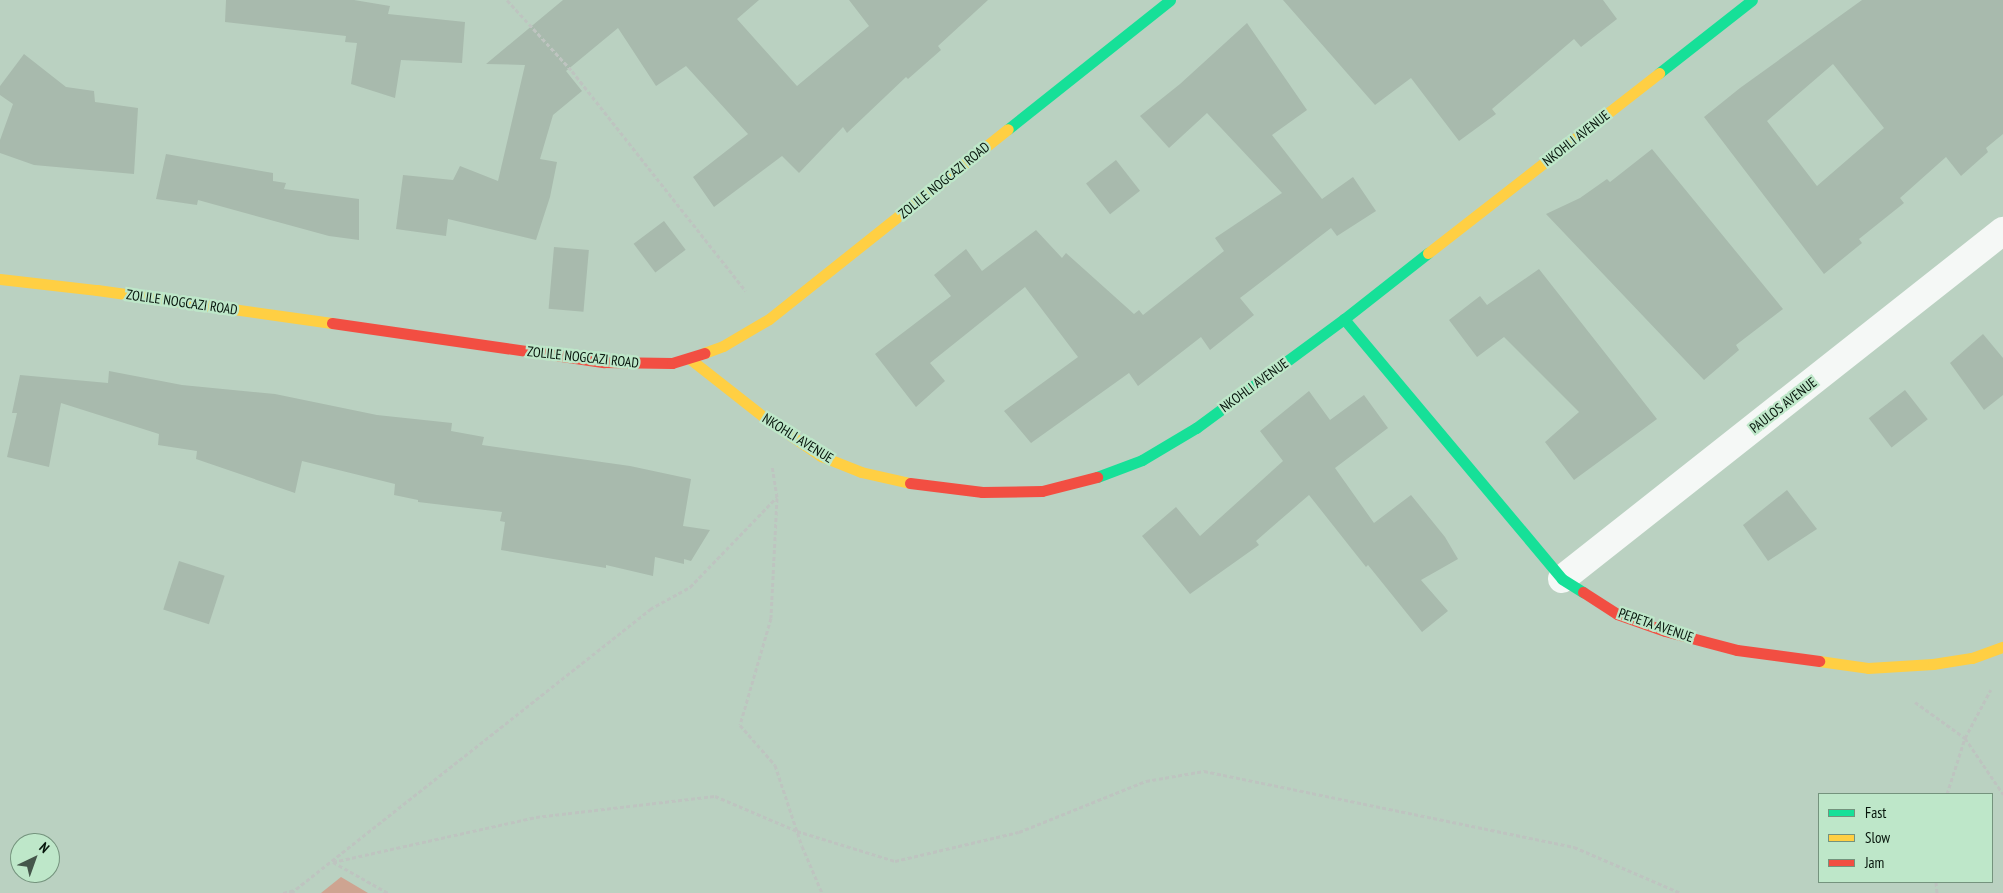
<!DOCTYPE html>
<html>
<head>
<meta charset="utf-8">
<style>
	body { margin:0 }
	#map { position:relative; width:2003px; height:893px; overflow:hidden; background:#bad1c1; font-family:"PT Sans Narrow",sans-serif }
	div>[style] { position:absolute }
	.green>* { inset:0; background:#cea491 }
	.building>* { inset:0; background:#a8baad; transform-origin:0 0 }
	.path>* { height:3px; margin-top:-1.5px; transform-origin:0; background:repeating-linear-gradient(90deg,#bec4c0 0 4px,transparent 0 6.5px) }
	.street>* { height:28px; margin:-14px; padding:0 14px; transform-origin:14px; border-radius:14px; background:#f5f8f6 }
	.fast>* { height:11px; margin:-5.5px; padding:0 5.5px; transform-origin:5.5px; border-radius:5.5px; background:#16e098 }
	.slow>* { height:11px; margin:-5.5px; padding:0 5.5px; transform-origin:5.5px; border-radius:5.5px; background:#ffcf43 }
	.jam>* { height:11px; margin:-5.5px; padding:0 5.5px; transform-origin:5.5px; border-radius:5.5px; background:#f24e42 }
	span { translate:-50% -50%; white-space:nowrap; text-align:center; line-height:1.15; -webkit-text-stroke:4.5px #bee7c9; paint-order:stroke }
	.street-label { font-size:14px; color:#06140b }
	.legend { position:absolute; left:1818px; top:793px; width:175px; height:90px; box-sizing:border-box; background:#bee7c9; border:1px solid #74937d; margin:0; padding:6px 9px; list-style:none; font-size:15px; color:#06140b }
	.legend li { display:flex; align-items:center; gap:10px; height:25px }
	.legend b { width:25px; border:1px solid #74937d }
	.north { position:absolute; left:10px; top:833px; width:50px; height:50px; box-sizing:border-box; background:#bee7c9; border:1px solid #74937d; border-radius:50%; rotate:42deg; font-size:14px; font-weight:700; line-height:20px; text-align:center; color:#06140b }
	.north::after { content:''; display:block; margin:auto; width:18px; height:22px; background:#45564b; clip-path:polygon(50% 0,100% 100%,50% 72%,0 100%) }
</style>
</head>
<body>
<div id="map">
	<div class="green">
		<div style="clip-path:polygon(341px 877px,368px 893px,321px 893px)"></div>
	</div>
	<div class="building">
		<div style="clip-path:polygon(226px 0,354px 0,390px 6px,388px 14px,465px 22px,462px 63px,401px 60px,395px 98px,351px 84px,357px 43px,345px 42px,346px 36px,225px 22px)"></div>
		<div style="clip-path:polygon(563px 0,759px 0,737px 19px,797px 86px,869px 26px,849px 0,988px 0,938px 46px,941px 50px,908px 79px,906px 77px,847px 133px,843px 127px,799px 173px,782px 156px,714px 207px,693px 177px,748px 134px,686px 66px,656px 86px,618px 28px,566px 71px,582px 91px,553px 115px,540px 159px,557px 162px,550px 197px,536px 240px,448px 219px,446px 236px,396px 229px,403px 175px,453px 180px,460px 166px,498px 181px,525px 65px,486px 64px)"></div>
		<div style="clip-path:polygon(1283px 0,1603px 0,1617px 19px,1581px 47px,1574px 39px,1492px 109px,1496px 114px,1459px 141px,1411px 78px,1375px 105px)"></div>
		<div style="clip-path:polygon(evenodd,1862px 0,2003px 0,2003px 134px,1986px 148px,1988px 152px,1961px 176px,1946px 157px,1900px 198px,1904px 203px,1859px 239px,1862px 243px,1824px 274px,1704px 117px,1740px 88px,1862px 0,1833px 64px,1884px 128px,1817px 186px,1767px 121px,1833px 64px)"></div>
		<div style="clip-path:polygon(1247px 23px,1307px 110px,1272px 135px,1322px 199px,1353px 177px,1376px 211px,1337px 236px,1331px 228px,1240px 298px,1254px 315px,1210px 350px,1201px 337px,1138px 386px,1129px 373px,1031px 443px,1004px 411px,1078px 357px,1025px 287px,930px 363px,945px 381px,916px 407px,875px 354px,951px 296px,934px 275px,966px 249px,982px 271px,1036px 230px,1062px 258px,1066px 253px,1134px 314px,1139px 310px,1143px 315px,1224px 251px,1215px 238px,1282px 193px,1207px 113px,1169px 148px,1140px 116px,1180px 84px)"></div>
		<div style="clip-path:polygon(24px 54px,66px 87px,94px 91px,95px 102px,138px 108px,134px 174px,34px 165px,0 153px,0 140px,13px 104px,0 95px,0 86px)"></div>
		<div style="clip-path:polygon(1652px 149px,1783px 309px,1736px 345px,1739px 350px,1704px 380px,1546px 214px,1580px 198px,1607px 179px,1610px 182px)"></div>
		<div style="clip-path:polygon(166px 154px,273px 173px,273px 181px,286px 183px,284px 189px,359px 199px,359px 240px,329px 236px,198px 200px,197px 205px,156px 199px)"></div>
		<div style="left:1116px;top:160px;width:39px;height:38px;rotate:52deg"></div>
		<div style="left:664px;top:221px;width:36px;height:38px;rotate:53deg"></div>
		<div style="left:554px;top:247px;width:35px;height:62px;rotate:5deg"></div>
		<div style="clip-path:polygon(1539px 269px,1657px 419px,1574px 480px,1545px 442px,1579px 412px,1504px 337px,1477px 357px,1449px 320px,1480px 296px,1487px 305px)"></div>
		<div style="clip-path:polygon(1983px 334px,2003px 358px,2003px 395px,1984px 410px,1950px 363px)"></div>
		<div style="clip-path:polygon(109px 371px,182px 385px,275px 394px,377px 415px,452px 423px,451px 431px,484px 437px,482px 445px,630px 466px,691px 479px,683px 526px,710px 530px,691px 561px,684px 559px,684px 564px,655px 557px,653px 576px,606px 565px,606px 568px,501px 550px,505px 522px,500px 521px,502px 512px,418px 502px,418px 500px,394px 495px,395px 484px,302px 461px,295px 493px,196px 459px,197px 451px,158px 445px,159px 434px,61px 403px,49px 467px,7px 457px,17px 413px,12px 413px,20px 375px,108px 383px)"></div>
		<div style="left:1905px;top:390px;width:37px;height:46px;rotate:52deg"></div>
		<div style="clip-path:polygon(1309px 391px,1330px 420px,1364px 395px,1388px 428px,1335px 468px,1374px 523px,1411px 495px,1445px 537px,1458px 559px,1421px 580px,1448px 611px,1422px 632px,1368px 565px,1366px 567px,1309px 495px,1256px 541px,1259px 545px,1190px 594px,1142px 536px,1176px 507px,1200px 536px,1283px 461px,1260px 431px)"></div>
		<div style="clip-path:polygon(1787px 490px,1817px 529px,1768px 561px,1743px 525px)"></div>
		<div style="left:179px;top:561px;width:48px;height:51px;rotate:18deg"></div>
	</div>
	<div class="path">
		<div style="left:507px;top:0;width:96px;rotate:47.5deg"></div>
		<div style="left:572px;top:71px;width:280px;rotate:51.7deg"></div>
		<div style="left:777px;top:498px;width:120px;rotate:92.9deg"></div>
		<div style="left:771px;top:618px;width:111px;rotate:106.2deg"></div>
		<div style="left:740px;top:725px;width:53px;rotate:48.8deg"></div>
		<div style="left:775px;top:765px;width:85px;rotate:71.6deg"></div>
		<div style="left:802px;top:846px;width:51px;rotate:66.9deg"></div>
		<div style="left:1915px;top:702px;width:62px;rotate:35.8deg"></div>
		<div style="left:1965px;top:738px;width:68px;rotate:55.8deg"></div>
		<div style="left:1947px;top:794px;width:59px;rotate:-72.2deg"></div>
		<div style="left:1965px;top:738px;width:55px;rotate:-62deg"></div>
		<div style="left:333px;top:862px;width:208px;rotate:-12.5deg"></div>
		<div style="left:536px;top:817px;width:180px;rotate:-6.7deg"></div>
		<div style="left:715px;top:796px;width:89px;rotate:23.1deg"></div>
		<div style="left:797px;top:831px;width:102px;rotate:17deg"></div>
		<div style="left:895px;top:861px;width:127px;rotate:-13.2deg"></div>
		<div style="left:1019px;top:832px;width:137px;rotate:-21.9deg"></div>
		<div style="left:1146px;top:781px;width:59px;rotate:-9.8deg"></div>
		<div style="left:1204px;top:771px;width:378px;rotate:11.6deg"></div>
		<div style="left:1574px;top:847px;width:116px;rotate:23.3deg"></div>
		<div style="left:333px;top:862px;width:63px;rotate:29.4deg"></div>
		<div style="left:1936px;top:882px;width:11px;rotate:85deg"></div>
		<div style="left:283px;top:893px;width:11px;rotate:-15deg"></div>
		<div style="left:291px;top:893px;width:458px;rotate:-38.3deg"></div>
		<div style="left:650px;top:609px;width:46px;rotate:-28.8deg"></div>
		<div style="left:690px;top:587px;width:125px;rotate:-46deg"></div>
		<div style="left:777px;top:497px;width:31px;rotate:-99deg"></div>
	</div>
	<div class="street">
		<div style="left:1562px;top:579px;width:562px;rotate:-38.28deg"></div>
	</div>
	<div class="fast">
		<div style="left:1659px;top:73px;width:118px;rotate:-38.1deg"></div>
		<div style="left:1008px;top:129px;width:207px;rotate:-38.5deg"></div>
		<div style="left:1344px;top:319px;width:339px;rotate:50deg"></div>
		<div style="left:1562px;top:579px;width:25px;rotate:32deg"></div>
		<div style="left:1097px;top:477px;width:48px;rotate:-20.7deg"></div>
		<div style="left:1142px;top:460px;width:63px;rotate:-30.7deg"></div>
		<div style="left:1196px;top:428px;width:184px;rotate:-36.4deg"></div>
		<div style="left:1344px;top:319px;width:107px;rotate:-38.2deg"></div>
	</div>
	<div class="slow">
		<div style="left:1428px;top:253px;width:293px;rotate:-37.9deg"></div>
		<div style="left:0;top:279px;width:98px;rotate:6.5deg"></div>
		<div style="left:97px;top:290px;width:237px;rotate:8deg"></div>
		<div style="left:704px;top:353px;width:20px;rotate:-20deg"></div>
		<div style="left:723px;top:346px;width:53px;rotate:-30.4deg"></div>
		<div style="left:769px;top:319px;width:305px;rotate:-38.5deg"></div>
		<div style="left:690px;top:359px;width:95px;rotate:38.2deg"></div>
		<div style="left:765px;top:418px;width:68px;rotate:34.2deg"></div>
		<div style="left:821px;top:456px;width:43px;rotate:21.8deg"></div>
		<div style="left:861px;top:472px;width:50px;rotate:12.7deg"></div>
		<div style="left:1819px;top:661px;width:49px;rotate:8.1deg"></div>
		<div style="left:1868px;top:668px;width:65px;rotate:-3.5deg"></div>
		<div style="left:1933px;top:664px;width:39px;rotate:-9deg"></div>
		<div style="left:1972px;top:658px;width:33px;rotate:-20deg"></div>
	</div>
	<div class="jam">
		<div style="left:332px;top:323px;width:275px;rotate:8.2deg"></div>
		<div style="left:604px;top:362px;width:68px;rotate:0.8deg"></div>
		<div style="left:672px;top:363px;width:34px;rotate:-17deg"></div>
		<div style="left:910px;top:483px;width:73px;rotate:7.1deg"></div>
		<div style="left:982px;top:492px;width:60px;rotate:-1deg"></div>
		<div style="left:1042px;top:491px;width:57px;rotate:-14.3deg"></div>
		<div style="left:1583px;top:592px;width:40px;rotate:32.9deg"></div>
		<div style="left:1617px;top:614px;width:51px;rotate:19.5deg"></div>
		<div style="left:1665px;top:631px;width:74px;rotate:14.8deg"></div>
		<div style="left:1737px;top:650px;width:83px;rotate:7.6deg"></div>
	</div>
	<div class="street-label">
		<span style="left:1576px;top:138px;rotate:-38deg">NKOHLI AVENUE</span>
		<span style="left:944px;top:180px;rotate:-39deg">ZOLILE NOGCAZI ROAD</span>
		<span style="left:182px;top:302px;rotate:8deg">ZOLILE NOGCAZI ROAD</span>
		<span style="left:583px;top:357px;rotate:6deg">ZOLILE NOGCAZI ROAD</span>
		<span style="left:1254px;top:385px;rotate:-36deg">NKOHLI AVENUE</span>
		<span style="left:1783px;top:405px;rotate:-38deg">PAULOS AVENUE</span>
		<span style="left:798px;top:438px;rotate:32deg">NKOHLI AVENUE</span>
		<span style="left:1656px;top:625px;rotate:19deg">PEPETA AVENUE</span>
	</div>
	<ul class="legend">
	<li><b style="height:6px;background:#16e098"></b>Fast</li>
	<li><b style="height:6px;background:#ffcf43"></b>Slow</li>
	<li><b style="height:6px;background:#f24e42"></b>Jam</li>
	</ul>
	<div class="north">N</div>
</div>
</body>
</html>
